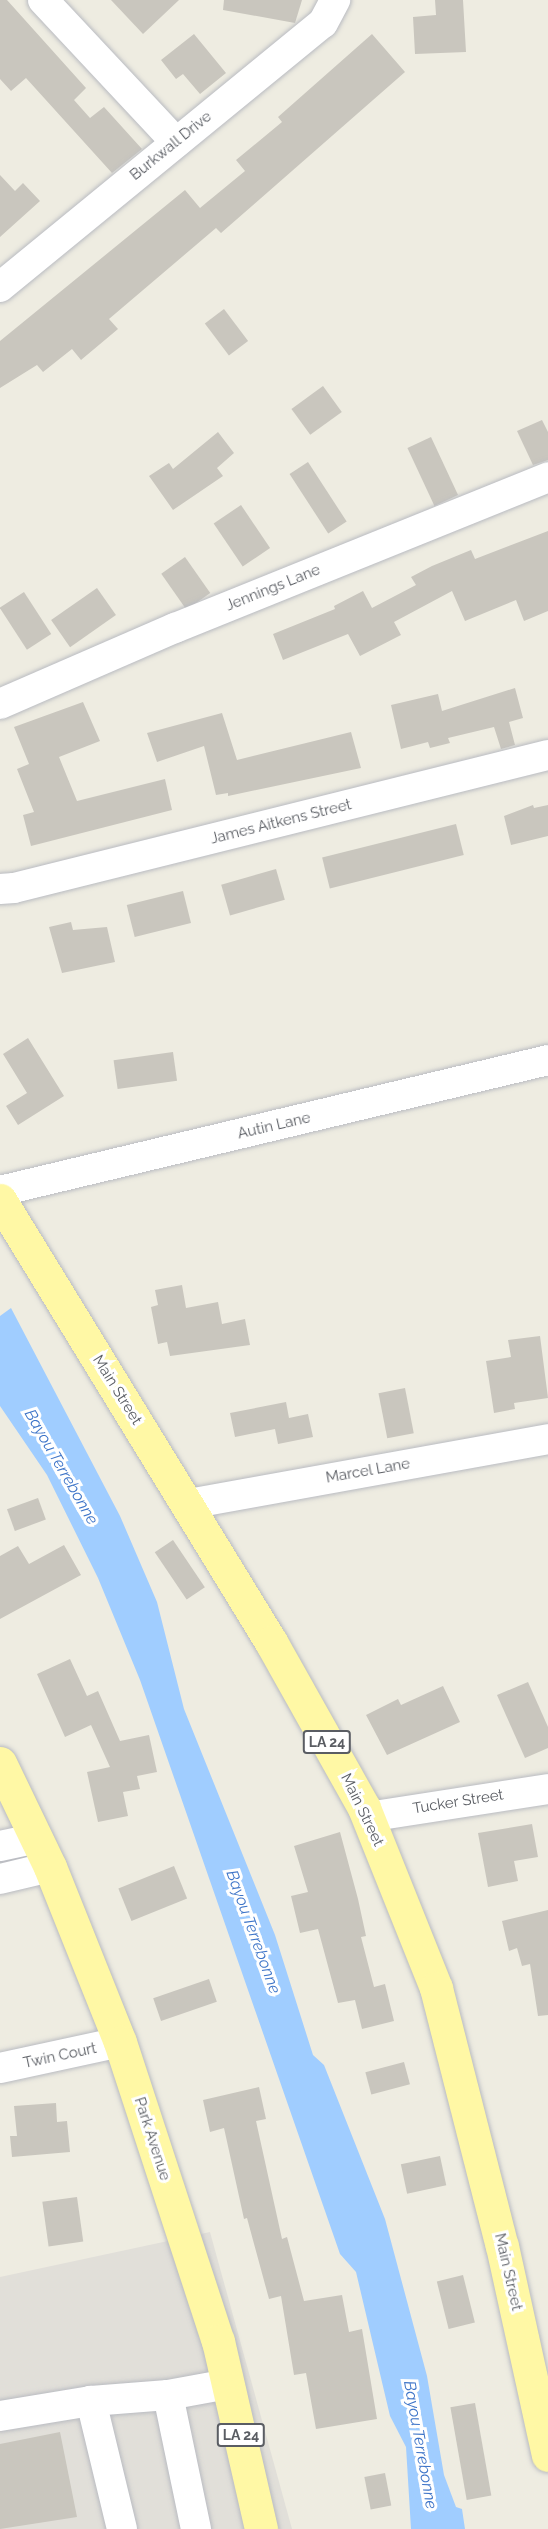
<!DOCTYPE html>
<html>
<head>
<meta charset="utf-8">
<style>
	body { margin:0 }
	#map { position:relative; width:548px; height:2529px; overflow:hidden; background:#eeece1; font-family:Raleway,sans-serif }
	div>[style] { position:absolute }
	.industrial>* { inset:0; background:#e1dfd9 }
	.water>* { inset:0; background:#a0cdff }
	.building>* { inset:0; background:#c9c6be; transform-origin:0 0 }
	.roads { filter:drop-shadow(0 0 2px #b9bbc1) drop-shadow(0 0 2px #b9bbc1) }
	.minor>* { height:30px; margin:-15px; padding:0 15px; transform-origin:15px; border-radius:15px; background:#fff }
	.major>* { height:33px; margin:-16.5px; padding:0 16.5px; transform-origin:16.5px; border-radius:16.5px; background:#fff8a5 }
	span { translate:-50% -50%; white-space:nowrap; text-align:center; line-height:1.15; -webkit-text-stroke:6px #fff; paint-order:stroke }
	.shield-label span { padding:2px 4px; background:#fff; border:2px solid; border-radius:4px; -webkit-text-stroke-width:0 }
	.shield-label { font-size:14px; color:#5a5d63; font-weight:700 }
	.street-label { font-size:15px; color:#5a5d63 }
	.water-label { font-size:16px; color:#3d74c8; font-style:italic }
</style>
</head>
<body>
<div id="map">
	<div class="industrial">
		<div style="clip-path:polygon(210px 2232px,292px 2529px,0 2529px,0 2277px)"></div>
	</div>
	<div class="water">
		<div style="clip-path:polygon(11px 1308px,120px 1516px,157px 1602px,184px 1709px,275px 1935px,313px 2055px,324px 2065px,385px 2219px,427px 2376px,444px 2475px,456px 2507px,462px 2509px,465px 2529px,411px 2529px,406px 2447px,390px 2416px,356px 2272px,340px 2254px,140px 1680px,98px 1578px,47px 1475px,0 1406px,0 1316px)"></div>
	</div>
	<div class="building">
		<div style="clip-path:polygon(0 0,7px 0,86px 88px,74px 100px,90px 118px,104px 107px,142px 149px,112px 173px,26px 78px,11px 91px,0 79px)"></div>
		<div style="clip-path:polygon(111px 0,179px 0,143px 34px)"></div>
		<div style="clip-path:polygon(224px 0,302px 0,295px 23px,223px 10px)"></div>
		<div style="clip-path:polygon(435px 0,463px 0,466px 52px,415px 54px,413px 17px,436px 15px)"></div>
		<div style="clip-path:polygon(194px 34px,226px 73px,200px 94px,183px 74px,176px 79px,161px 60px)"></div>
		<div style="clip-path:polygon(372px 34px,405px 72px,221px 233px,216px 228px,109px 319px,118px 329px,81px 360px,72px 349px,43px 372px,37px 365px,0 388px,0 341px,185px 190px,200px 208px,245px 171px,236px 160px,282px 122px,278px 117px)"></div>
		<div style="clip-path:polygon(0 175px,15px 191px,23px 183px,40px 201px,0 237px)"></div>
		<div style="left:224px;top:309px;width:40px;height:24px;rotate:53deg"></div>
		<div style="left:323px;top:386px;width:32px;height:39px;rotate:54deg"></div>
		<div style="clip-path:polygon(542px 420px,548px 432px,548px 460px,533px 465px,517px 431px)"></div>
		<div style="clip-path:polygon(218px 432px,234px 453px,217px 468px,223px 476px,173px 510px,149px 476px,169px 463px,173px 469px)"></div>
		<div style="left:431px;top:437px;width:64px;height:26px;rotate:65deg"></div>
		<div style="left:308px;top:462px;width:71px;height:22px;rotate:57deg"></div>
		<div style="left:241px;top:505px;width:52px;height:33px;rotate:56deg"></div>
		<div style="clip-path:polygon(548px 531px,548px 611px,524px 621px,516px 600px,465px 621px,452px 591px,394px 622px,401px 635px,360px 656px,348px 634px,283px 660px,273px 634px,335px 609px,334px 606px,363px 591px,372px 608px,416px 585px,411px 577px,432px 566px,471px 550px,475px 559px)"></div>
		<div style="left:185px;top:557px;width:44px;height:29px;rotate:55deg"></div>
		<div style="left:97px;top:588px;width:33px;height:56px;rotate:55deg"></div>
		<div style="left:24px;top:592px;width:50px;height:29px;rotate:57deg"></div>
		<div style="clip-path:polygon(515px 688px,523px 718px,509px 722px,515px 745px,501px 749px,494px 727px,448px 738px,450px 743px,430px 748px,428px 742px,401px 749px,391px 705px,438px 694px,442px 711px)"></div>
		<div style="clip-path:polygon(83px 702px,100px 741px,59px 757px,77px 801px,165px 779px,172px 810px,31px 846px,23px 815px,34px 812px,17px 769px,29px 764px,14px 727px)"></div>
		<div style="clip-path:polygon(222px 713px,237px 760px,351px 732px,361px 768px,228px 796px,228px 793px,216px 795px,204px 746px,157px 762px,147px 733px)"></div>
		<div style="clip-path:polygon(533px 805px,534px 808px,548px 805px,548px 836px,511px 845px,504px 816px)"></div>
		<div style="left:456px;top:824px;width:32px;height:138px;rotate:76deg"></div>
		<div style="left:276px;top:869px;width:32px;height:57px;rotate:74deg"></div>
		<div style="left:183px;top:891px;width:33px;height:58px;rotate:76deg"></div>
		<div style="clip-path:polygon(71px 922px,73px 930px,107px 927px,115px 962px,62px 973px,49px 927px)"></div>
		<div style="clip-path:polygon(28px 1038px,64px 1096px,18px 1125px,6px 1106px,27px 1093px,3px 1054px)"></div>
		<div style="left:173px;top:1052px;width:29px;height:60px;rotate:82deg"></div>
		<div style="clip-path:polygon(182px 1285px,186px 1308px,218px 1302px,222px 1324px,245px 1319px,250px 1345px,170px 1356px,167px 1342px,158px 1344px,151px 1307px,158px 1305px,155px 1290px)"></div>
		<div style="clip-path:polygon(540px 1336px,548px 1398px,514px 1403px,515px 1409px,494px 1413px,486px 1361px,511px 1357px,508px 1340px)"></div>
		<div style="left:405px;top:1388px;width:46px;height:27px;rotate:79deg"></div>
		<div style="clip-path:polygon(286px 1402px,289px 1418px,308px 1414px,313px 1437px,278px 1444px,275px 1429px,235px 1437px,230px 1413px)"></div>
		<div style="left:38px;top:1498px;width:23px;height:33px;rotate:70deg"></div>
		<div style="left:173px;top:1540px;width:57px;height:22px;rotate:56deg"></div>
		<div style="clip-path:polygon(64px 1545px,81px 1575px,0 1619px,0 1556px,18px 1546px,29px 1564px)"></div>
		<div style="clip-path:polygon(70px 1659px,87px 1696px,98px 1691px,120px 1741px,149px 1735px,157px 1772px,137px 1776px,140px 1789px,123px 1792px,128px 1816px,98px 1822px,87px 1772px,110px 1767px,91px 1725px,65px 1737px,37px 1674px)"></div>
		<div style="clip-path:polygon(528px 1682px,548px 1727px,548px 1748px,525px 1758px,497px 1695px)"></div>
		<div style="clip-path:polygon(443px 1686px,460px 1722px,387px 1755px,366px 1715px,398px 1699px,401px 1705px)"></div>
		<div style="clip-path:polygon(532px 1824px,538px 1857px,514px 1861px,518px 1881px,488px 1887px,478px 1833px)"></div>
		<div style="clip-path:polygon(340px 1832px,358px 1899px,366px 1936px,361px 1937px,374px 1987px,385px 1984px,394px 2021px,362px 2029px,355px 2000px,338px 2003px,318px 1929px,300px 1933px,291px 1896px,308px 1892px,294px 1846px)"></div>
		<div style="left:174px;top:1866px;width:35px;height:60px;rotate:68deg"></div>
		<div style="clip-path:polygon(548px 1910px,548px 2015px,538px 2016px,530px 1964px,522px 1966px,517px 1948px,509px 1951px,502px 1921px)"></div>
		<div style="left:209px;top:1979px;width:24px;height:59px;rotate:71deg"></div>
		<div style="left:404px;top:2062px;width:23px;height:40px;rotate:75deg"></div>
		<div style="clip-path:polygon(259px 2087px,266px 2119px,256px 2121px,282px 2239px,287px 2237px,304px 2301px,342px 2295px,349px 2332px,362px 2329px,377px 2419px,316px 2429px,306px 2373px,294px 2375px,281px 2296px,269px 2299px,247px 2218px,244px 2219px,224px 2128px,210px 2132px,203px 2100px)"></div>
		<div style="clip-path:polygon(56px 2103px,57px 2122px,67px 2121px,70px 2152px,12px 2157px,10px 2136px,17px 2136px,14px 2106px)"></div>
		<div style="left:440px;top:2156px;width:30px;height:40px;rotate:78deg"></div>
		<div style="left:77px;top:2197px;width:45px;height:35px;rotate:82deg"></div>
		<div style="left:463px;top:2275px;width:49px;height:27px;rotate:76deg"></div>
		<div style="left:475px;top:2403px;width:94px;height:25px;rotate:80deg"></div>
		<div style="clip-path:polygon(60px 2432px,77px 2517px,0 2529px,0 2444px)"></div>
		<div style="left:385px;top:2473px;width:33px;height:21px;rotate:79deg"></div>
	</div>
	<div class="roads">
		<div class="minor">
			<div style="left:43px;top:0;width:195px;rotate:46.9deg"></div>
			<div style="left:0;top:287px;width:417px;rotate:-39.3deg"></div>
			<div style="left:323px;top:23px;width:26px;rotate:-62deg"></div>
			<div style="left:0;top:704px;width:191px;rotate:-23.5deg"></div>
			<div style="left:175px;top:628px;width:402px;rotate:-22deg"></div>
			<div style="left:0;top:889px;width:14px;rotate:-4deg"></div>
			<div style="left:14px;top:888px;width:550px;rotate:-13.99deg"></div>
			<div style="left:0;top:1191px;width:563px;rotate:-13.44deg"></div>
			<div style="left:188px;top:1504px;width:366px;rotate:-10.2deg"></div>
			<div style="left:368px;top:1817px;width:182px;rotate:-8.8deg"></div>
			<div style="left:0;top:1846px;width:38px;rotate:-12deg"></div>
			<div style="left:0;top:1879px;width:51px;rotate:-13.5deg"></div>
			<div style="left:0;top:2068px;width:123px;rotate:-12.2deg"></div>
			<div style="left:168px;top:2395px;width:61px;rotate:-10.4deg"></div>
			<div style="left:0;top:2416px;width:92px;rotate:-9.4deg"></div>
			<div style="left:122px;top:2529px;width:132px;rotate:-103.6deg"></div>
			<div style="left:91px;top:2401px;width:77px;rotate:-4.5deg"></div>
			<div style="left:168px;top:2395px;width:137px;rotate:78.2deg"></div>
		</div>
		<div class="major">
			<div style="left:0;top:1200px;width:518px;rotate:58.49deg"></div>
			<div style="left:271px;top:1642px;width:190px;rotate:60.7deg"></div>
			<div style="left:364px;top:1808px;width:194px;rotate:68.2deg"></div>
			<div style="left:436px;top:1988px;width:266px;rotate:75.7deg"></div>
			<div style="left:502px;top:2246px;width:214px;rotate:77.6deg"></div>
			<div style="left:0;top:1763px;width:115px;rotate:64.3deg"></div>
			<div style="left:50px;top:1867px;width:188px;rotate:68.2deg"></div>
			<div style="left:120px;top:2042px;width:315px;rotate:71.9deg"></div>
			<div style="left:218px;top:2341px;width:193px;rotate:77.1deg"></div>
		</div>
	</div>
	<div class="shield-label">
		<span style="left:327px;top:1742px">LA 24</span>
		<span style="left:241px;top:2435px">LA 24</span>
	</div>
	<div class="street-label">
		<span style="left:171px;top:146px;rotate:-39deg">Burkwall Drive</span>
		<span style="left:273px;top:588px;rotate:-22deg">Jennings Lane</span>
		<span style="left:281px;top:822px;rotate:-14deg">James Aitkens Street</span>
		<span style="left:274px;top:1126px;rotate:-13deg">Autin Lane</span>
		<span style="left:117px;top:1390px;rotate:58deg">Main Street</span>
		<span style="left:368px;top:1471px;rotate:-10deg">Marcel Lane</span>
		<span style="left:458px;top:1802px;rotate:-9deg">Tucker Street</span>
		<span style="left:362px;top:1810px;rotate:64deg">Main Street</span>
		<span style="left:60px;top:2056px;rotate:-12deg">Twin Court</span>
		<span style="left:152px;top:2139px;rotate:72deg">Park Avenue</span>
		<span style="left:508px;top:2272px;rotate:77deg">Main Street</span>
	</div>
	<div class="water-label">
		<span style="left:61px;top:1467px;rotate:60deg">Bayou Terrebonne</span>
		<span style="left:253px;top:1932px;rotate:70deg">Bayou Terrebonne</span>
		<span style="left:420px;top:2445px;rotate:80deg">Bayou Terrebonne</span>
	</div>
</div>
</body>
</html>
